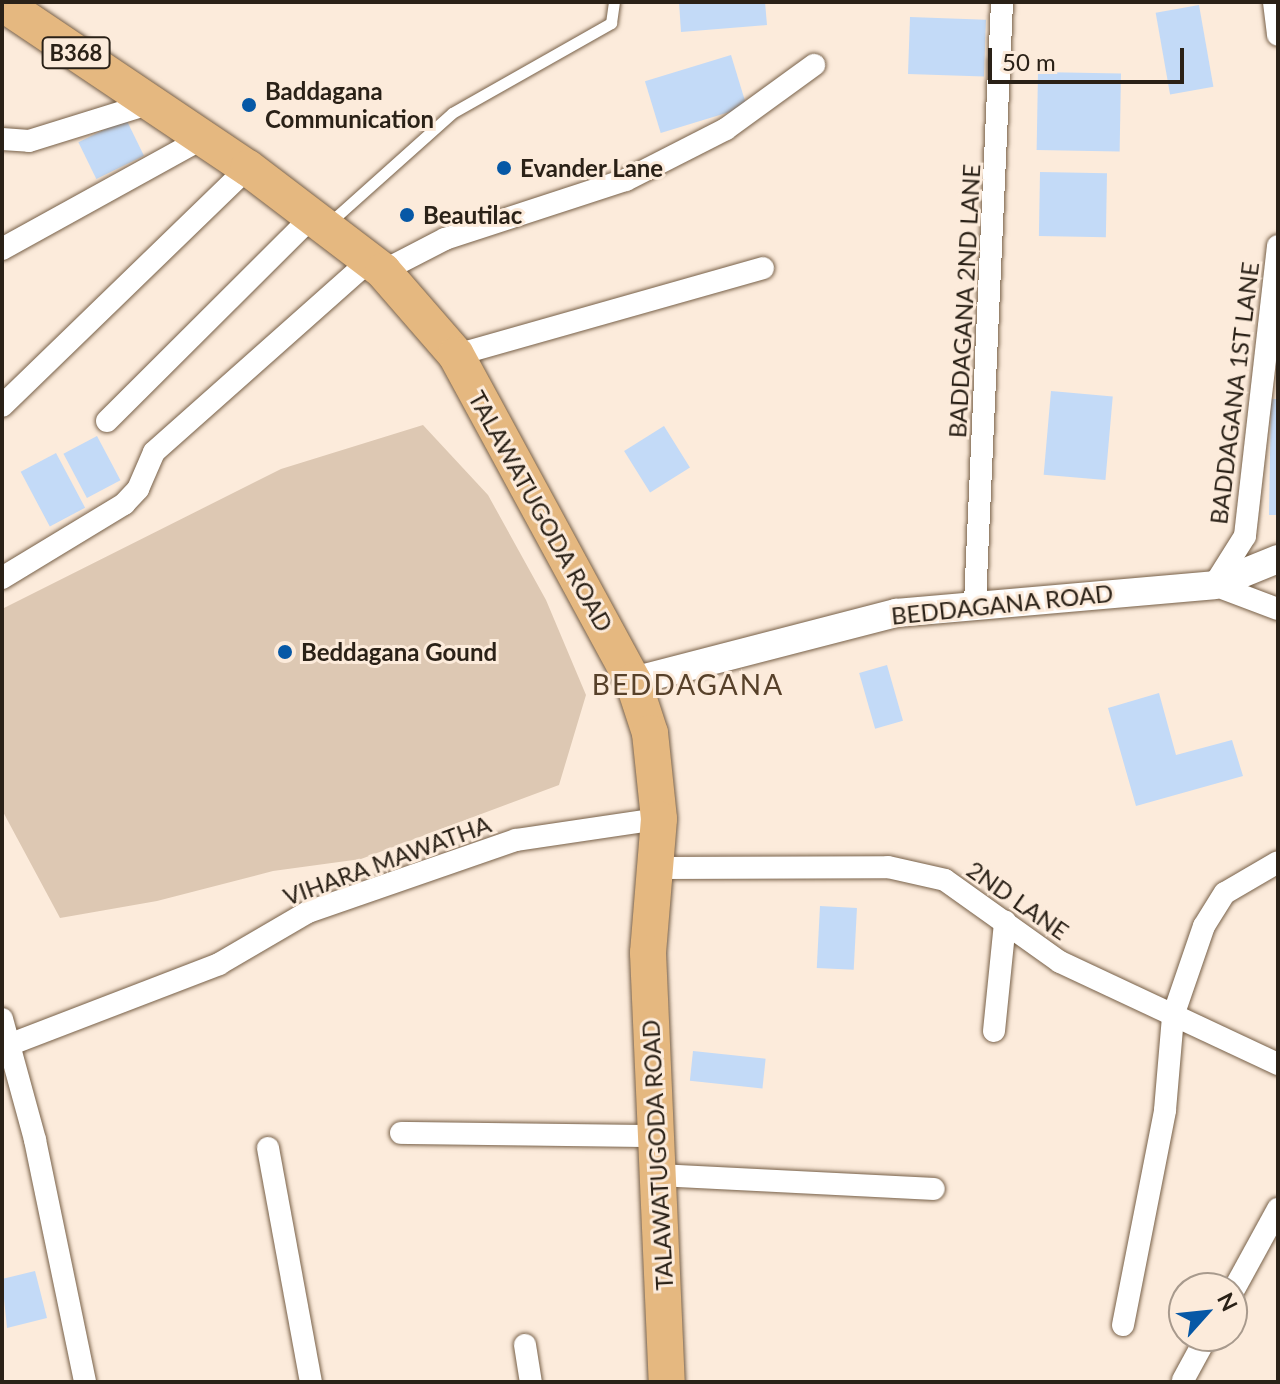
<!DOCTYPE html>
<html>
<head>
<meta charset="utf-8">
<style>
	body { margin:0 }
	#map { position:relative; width:1280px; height:1384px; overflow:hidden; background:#fcebdb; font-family:Lato,sans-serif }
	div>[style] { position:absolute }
	.green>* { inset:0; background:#ddc8b3 }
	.building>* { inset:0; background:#c3daf7; transform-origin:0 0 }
	.roads { filter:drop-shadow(0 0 2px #776048) drop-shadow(0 0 2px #776048) }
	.service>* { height:11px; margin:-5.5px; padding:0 5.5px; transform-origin:5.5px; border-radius:5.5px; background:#fff }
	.minor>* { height:22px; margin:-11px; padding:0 11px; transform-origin:11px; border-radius:11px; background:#fff }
	.tertiary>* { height:28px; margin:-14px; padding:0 14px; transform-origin:14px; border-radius:14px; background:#fff }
	.primary>* { height:36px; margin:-18px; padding:0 18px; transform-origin:18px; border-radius:18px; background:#e5b880 }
	.dots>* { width:22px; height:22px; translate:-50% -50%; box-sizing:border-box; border:4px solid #fcebdb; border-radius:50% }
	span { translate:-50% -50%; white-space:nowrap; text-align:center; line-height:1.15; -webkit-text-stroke:6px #fcebdb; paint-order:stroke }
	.shield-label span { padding:2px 6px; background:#fcebdb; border:2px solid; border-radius:6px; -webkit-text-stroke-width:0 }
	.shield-label { font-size:22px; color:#2a2117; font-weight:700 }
	.poi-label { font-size:24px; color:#2a2117; font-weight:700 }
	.left { translate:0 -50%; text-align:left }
	.street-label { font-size:24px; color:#2a2117 }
	.quarter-label { font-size:28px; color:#57412a; letter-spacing:2px }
	.frame { position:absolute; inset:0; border:4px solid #2a2117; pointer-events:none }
	.north { position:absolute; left:1168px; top:1272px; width:80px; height:80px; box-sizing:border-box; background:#fcebdb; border:2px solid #a89a8d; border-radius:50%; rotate:63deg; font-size:22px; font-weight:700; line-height:32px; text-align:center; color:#2a2117 }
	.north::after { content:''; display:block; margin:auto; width:28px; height:36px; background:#0658a6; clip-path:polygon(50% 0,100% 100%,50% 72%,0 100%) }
	.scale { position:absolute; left:988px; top:48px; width:196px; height:36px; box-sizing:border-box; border:4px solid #2a2117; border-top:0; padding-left:10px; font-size:24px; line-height:28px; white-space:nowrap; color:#2a2117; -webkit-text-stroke:6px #fcebdb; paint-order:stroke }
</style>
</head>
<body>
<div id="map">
	<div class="green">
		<div style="clip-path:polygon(423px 425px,488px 495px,546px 600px,586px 695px,559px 785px,361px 859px,273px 871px,157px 901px,60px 918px,2px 810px,2px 609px,281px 469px)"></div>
	</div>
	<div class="building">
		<div style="clip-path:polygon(679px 2px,765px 2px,767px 25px,681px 32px)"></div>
		<div style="left:1199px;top:5px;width:83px;height:44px;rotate:80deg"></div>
		<div style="left:910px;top:17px;width:76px;height:57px;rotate:2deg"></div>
		<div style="left:731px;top:55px;width:54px;height:90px;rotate:73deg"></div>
		<div style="left:1038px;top:72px;width:83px;height:78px;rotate:1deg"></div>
		<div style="left:126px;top:119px;width:41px;height:53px;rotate:64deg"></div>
		<div style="left:1040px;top:172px;width:67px;height:64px;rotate:1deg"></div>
		<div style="left:1051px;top:391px;width:62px;height:84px;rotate:5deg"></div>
		<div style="clip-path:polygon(1271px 399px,1278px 399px,1278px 515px,1269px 515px)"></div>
		<div style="left:664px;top:426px;width:49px;height:47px;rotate:58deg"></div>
		<div style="left:97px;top:436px;width:50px;height:38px;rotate:62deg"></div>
		<div style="left:56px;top:453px;width:62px;height:40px;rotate:62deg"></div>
		<div style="left:887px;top:665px;width:58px;height:29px;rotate:74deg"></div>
		<div style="clip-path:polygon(1159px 693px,1176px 755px,1232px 740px,1243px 776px,1136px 806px,1108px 708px)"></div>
		<div style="left:820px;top:906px;width:37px;height:62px;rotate:3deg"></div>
		<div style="left:693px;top:1051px;width:73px;height:30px;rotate:6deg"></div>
		<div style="clip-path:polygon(35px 1271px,47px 1318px,7px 1328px,2px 1279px)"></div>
	</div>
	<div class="roads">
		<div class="service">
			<div style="left:328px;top:224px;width:166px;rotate:-41.8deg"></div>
			<div style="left:452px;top:113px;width:183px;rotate:-29.5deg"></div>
			<div style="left:611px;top:23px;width:21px;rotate:-82deg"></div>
		</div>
		<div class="minor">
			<div style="left:1274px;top:2px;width:33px;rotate:83deg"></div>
			<div style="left:2px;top:139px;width:27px;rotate:4deg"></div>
			<div style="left:29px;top:141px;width:128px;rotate:-17.3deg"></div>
			<div style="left:1278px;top:246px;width:292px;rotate:96.5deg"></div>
			<div style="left:1245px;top:536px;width:58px;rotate:122.3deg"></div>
			<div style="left:1214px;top:585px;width:68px;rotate:20.6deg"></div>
			<div style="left:2px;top:249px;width:230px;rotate:-28.9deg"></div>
			<div style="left:383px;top:271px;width:70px;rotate:-27.3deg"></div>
			<div style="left:445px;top:239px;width:190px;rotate:-18.1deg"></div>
			<div style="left:626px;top:180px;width:112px;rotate:-27deg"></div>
			<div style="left:726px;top:129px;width:109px;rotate:-36deg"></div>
			<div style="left:456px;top:355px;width:319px;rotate:-15.8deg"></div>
			<div style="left:2px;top:406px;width:342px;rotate:-44.1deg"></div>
			<div style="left:107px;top:421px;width:292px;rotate:-44.9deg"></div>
			<div style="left:2px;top:578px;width:143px;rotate:-31.2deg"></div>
			<div style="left:124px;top:504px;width:21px;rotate:-47deg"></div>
			<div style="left:138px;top:489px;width:40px;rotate:-66.6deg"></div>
			<div style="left:154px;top:452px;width:288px;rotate:-41.6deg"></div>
			<div style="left:975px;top:602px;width:601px;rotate:-87.42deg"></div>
			<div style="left:658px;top:868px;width:230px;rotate:-0.2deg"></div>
			<div style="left:888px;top:867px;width:58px;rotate:12.8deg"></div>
			<div style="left:945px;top:880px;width:141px;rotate:35.5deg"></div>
			<div style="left:1060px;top:962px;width:241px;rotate:25.1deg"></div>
			<div style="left:2px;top:1019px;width:125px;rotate:74.7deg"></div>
			<div style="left:35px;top:1140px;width:247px;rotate:78.3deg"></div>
			<div style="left:994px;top:1031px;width:110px;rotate:-84.2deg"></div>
			<div style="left:11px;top:1044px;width:223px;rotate:-21deg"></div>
			<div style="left:219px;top:964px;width:103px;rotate:-30.3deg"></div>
			<div style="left:308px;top:912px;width:220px;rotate:-19.1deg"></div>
			<div style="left:516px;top:840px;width:145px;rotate:-8.4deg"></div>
			<div style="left:401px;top:1133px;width:252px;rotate:0.7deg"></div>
			<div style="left:268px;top:1148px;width:238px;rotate:79.6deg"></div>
			<div style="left:659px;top:1175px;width:275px;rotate:2.9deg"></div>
			<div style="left:1232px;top:1293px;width:96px;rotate:-61.3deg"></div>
			<div style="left:1123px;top:1325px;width:219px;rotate:-78.9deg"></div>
			<div style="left:1165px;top:1110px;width:94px;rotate:-85.1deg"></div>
			<div style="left:1173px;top:1016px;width:95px;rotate:-71deg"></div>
			<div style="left:1204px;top:926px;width:39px;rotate:-58deg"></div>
			<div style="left:1225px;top:893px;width:61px;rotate:-30.3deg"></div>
			<div style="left:525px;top:1345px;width:37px;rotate:81deg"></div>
			<div style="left:1183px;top:1380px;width:50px;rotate:-61.4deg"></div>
		</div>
		<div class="tertiary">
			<div style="left:633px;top:681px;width:272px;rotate:-14.5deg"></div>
			<div style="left:896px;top:613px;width:319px;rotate:-5deg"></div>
			<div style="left:1214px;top:585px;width:69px;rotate:-22.1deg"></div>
		</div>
		<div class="primary">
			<div style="left:2px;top:3px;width:296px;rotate:33.9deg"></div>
			<div style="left:248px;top:168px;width:170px;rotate:37.3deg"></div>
			<div style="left:383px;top:271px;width:111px;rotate:49deg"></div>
			<div style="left:456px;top:355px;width:371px;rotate:61.5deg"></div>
			<div style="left:633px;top:681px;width:55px;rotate:71.9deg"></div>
			<div style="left:650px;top:733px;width:86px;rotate:84deg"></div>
			<div style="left:659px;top:819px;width:134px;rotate:94.7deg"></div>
			<div style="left:648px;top:953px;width:429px;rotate:87.5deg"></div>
		</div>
	</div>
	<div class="dots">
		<div style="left:249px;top:105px;background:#0658a6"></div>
		<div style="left:504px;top:168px;background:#0658a6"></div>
		<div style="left:407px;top:215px;background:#0658a6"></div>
		<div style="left:285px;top:652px;background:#0658a6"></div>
	</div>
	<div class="shield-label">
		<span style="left:76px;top:53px">B368</span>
	</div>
	<div class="poi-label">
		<span class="left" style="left:265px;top:105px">Baddagana<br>Communication</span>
		<span class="left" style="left:520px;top:168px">Evander Lane</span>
		<span class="left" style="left:423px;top:215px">Beautilac</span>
		<span class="left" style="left:301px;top:652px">Beddagana Gound</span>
	</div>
	<div class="street-label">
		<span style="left:964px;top:301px;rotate:-87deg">BADDAGANA 2ND LANE</span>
		<span style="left:1234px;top:393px;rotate:-83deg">BADDAGANA 1ST LANE</span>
		<span style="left:541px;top:511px;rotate:61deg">TALAWATUGODA ROAD</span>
		<span style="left:1002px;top:604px;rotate:-6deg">BEDDAGANA ROAD</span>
		<span style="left:387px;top:860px;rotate:-20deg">VIHARA MAWATHA</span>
		<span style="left:1018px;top:900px;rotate:35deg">2ND LANE</span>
		<span style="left:657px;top:1155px;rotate:-93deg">TALAWATUGODA ROAD</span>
	</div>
	<div class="quarter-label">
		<span style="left:688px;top:684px">BEDDAGANA</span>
	</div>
	<div class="frame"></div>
	<div class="north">N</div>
	<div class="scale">50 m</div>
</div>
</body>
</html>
